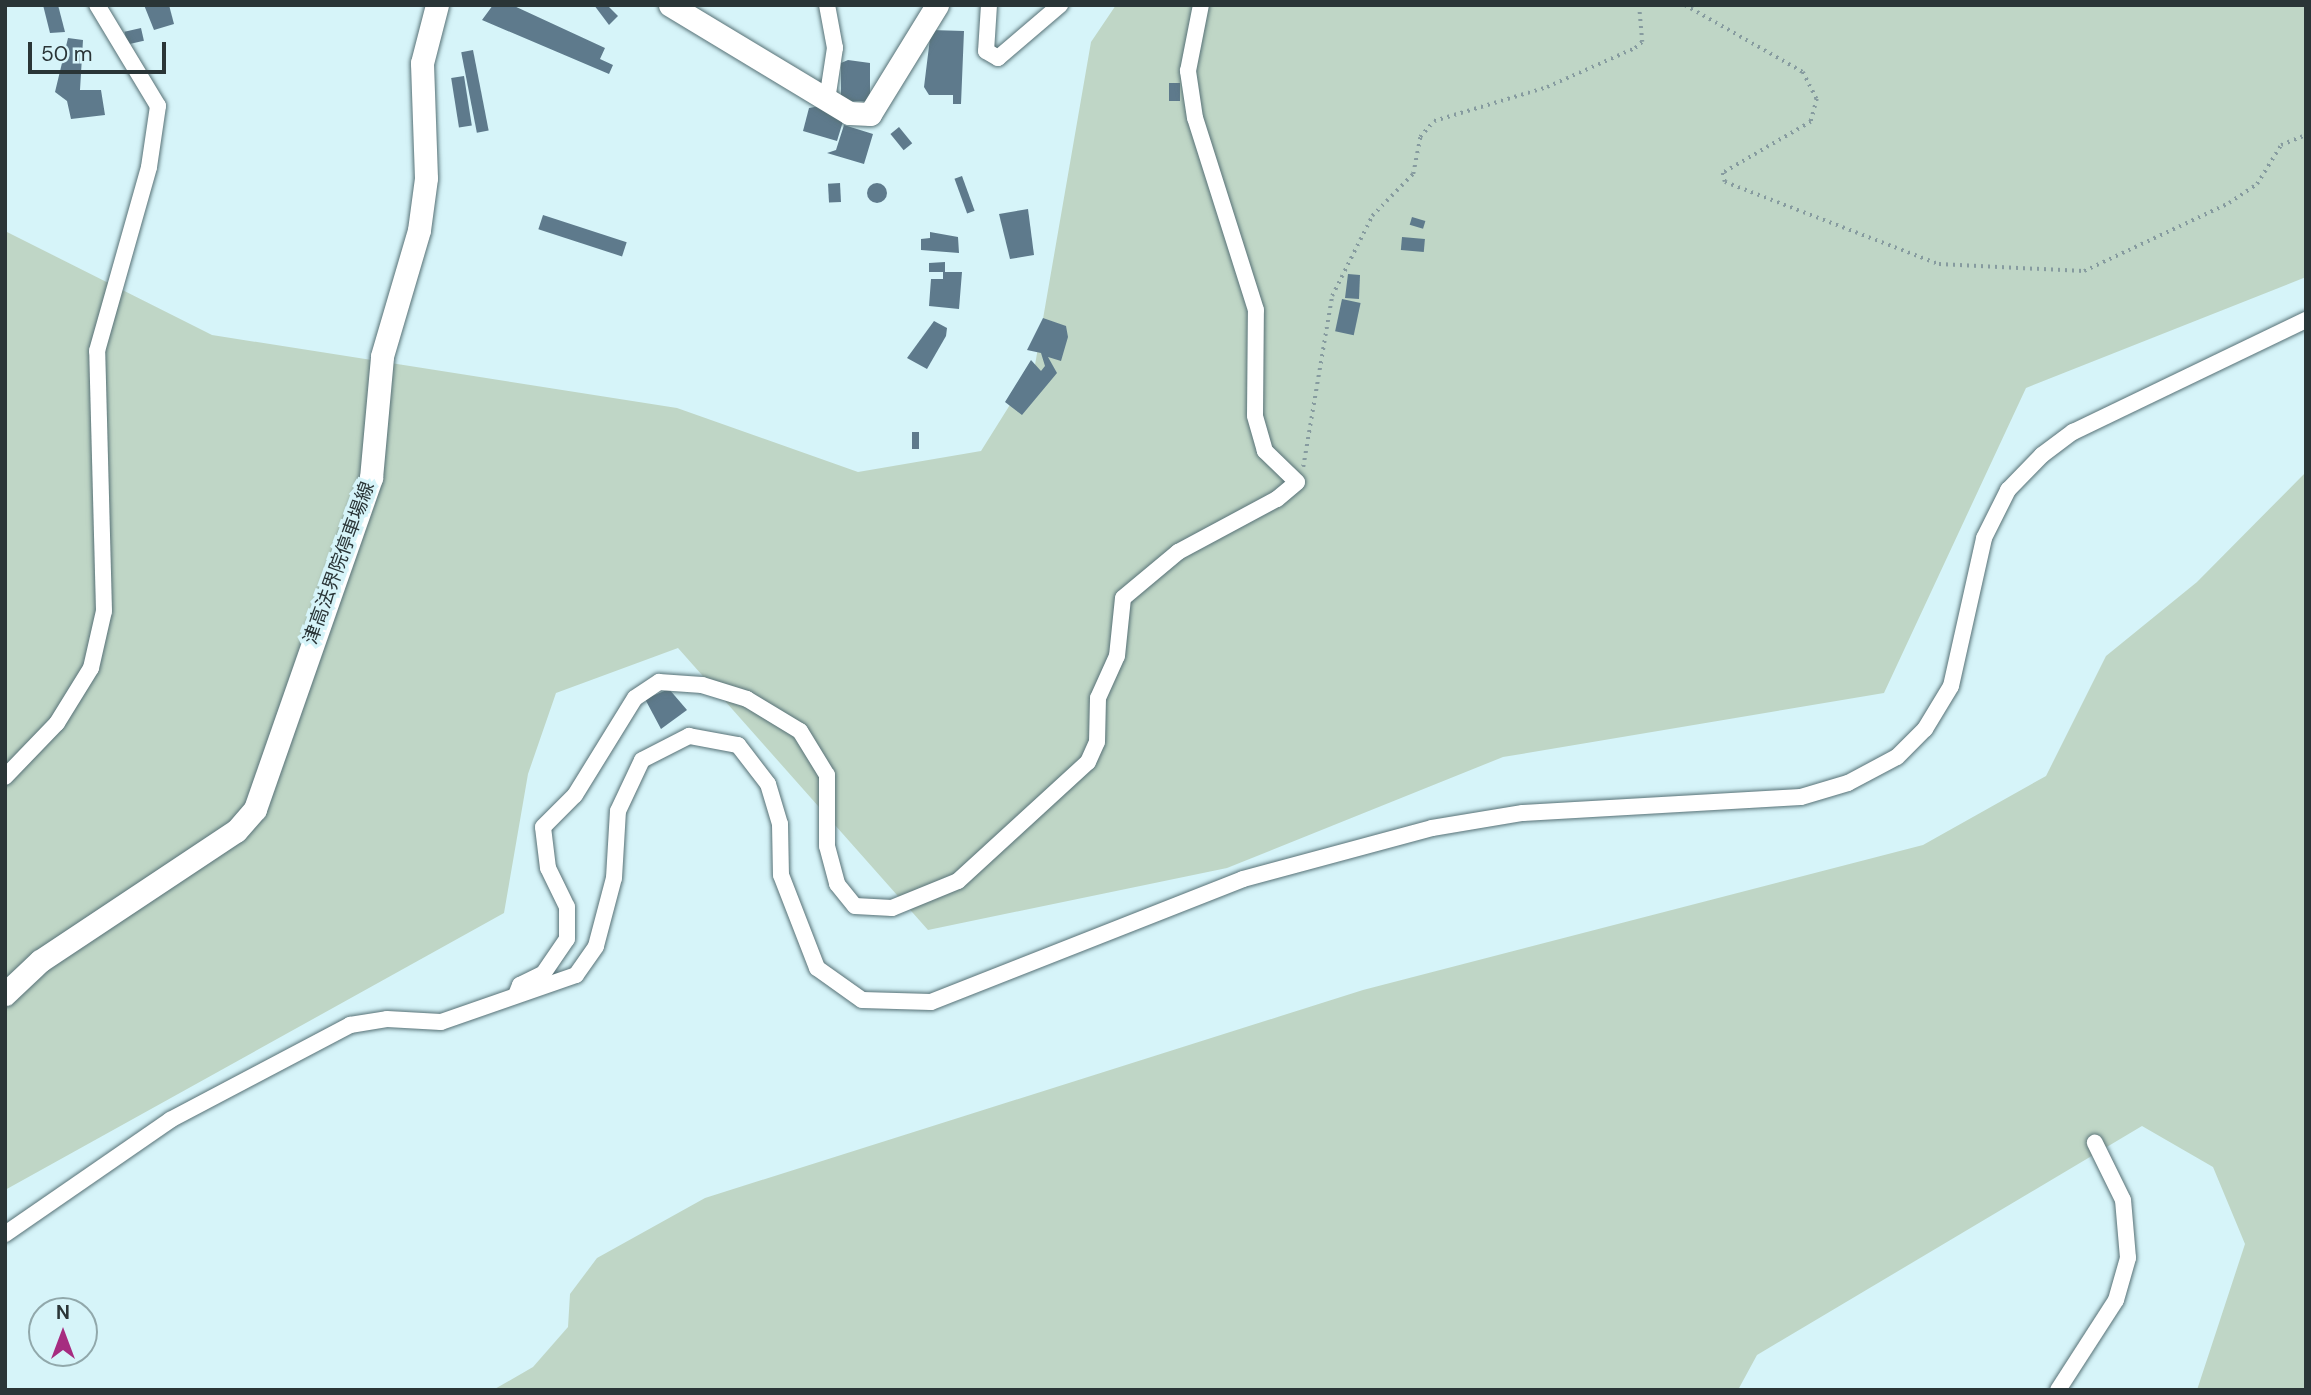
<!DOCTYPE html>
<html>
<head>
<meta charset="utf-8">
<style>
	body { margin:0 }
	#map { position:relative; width:2311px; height:1395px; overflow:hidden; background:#d6f4f9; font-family:"DM Sans","Noto Sans JP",sans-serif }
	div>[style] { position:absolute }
	.green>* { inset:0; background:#bfd6c6 }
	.building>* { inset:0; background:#5e7a8c; transform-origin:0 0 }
	.round { border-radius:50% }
	.path>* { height:3.5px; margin-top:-1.75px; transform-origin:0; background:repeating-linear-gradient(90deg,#869b9f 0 2px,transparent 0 7px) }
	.roads { filter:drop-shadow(0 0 2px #577176) drop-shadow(0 0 2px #577176) }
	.street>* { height:16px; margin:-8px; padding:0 8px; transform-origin:8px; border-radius:8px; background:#fff }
	.secondary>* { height:23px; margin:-11.5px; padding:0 11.5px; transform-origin:11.5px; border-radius:11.5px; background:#fff }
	span { translate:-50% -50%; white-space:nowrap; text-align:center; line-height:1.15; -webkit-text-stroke:7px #d6f4f9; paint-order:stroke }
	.street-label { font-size:19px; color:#2a3537 }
	.frame { position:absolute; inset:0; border:7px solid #2a3537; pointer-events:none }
	.north { position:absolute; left:28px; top:1297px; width:70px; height:70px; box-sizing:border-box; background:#d6f4f9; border:2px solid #91a8ab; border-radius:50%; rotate:0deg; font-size:19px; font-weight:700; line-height:28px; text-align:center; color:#2a3537 }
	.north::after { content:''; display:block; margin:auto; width:24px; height:32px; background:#a62c80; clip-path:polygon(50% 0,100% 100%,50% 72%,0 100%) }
	.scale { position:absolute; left:28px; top:42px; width:138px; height:32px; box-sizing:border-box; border:4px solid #2a3537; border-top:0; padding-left:9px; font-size:21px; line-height:24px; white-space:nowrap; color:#2a3537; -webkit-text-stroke:5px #d6f4f9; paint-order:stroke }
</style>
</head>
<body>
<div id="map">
	<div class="green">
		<div style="clip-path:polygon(1116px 5px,2306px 5px,2306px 277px,2026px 388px,1884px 693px,1503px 757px,1227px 868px,928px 930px,678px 648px,556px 693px,528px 774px,504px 913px,5px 1190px,5px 231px,212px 335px,677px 408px,858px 472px,981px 451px,1035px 365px,1091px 42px)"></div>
		<div style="clip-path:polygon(2306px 472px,2306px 1390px,2197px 1390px,2245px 1244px,2213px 1167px,2142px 1126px,1757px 1355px,1738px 1390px,493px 1390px,533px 1367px,568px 1327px,570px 1294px,597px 1258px,705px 1198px,1363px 990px,1923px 845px,2046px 776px,2106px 656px,2197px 582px)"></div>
	</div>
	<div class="building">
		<div style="clip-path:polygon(43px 5px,58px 5px,65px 32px,50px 33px)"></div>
		<div style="clip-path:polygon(144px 5px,169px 5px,174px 24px,154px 30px)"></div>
		<div style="clip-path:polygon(493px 5px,512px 5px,605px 48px,600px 59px,613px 65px,609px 74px,482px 20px)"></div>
		<div style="clip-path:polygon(594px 5px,607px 5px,618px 16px,609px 25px)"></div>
		<div style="left:141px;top:28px;width:13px;height:17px;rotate:77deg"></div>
		<div style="clip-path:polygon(931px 30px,964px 31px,961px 104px,953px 104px,953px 95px,929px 95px,924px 87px)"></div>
		<div style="clip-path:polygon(68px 38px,83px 40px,80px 90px,101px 90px,105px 115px,71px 119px,67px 101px,55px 92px)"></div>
		<div style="left:473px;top:50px;width:82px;height:12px;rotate:79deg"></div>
		<div style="clip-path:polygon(848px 60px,870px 63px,870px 101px,841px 101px,841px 63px)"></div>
		<div style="left:464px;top:76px;width:50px;height:13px;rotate:81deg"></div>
		<div style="left:1180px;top:83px;width:18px;height:11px;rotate:90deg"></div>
		<div style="clip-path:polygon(820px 106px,844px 118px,837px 141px,803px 131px,809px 108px)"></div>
		<div style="clip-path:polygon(844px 125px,873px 134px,864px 164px,827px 153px,836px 150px)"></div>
		<div style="left:899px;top:127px;width:21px;height:11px;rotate:51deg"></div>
		<div style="left:962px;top:176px;width:37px;height:8px;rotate:70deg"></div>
		<div class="round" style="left:867px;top:183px;width:20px;height:20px"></div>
		<div style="left:840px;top:183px;width:19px;height:12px;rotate:87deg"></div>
		<div style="clip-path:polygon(1028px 209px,1034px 255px,1010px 259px,999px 214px)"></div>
		<div style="left:543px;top:215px;width:88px;height:15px;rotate:18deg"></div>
		<div style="left:1412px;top:217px;width:14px;height:8px;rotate:17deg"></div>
		<div style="clip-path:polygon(930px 232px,958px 237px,959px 253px,921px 250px,921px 239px,930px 238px)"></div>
		<div style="left:1402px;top:237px;width:23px;height:13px;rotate:5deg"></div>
		<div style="clip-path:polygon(945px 262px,945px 272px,962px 272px,959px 309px,929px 306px,931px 279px,943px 279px,943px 272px,929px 272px,929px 263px)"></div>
		<div style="clip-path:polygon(1348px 274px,1360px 275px,1359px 299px,1345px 298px)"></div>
		<div style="left:1342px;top:299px;width:19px;height:33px;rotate:12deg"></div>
		<div style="clip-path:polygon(1043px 318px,1066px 326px,1068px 337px,1061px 361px,1048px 357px,1057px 373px,1022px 415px,1005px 402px,1031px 360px,1041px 371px,1045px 366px,1041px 353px,1027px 350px)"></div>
		<div style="clip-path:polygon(934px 321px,947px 328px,946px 336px,927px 369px,907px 358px)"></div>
		<div style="left:912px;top:432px;width:7px;height:17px"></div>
		<div style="clip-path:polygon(669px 689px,687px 710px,661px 729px,645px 699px)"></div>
	</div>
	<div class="path">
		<div style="left:1685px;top:5px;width:136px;rotate:29.6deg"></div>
		<div style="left:1803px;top:72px;width:30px;rotate:63deg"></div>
		<div style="left:1817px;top:99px;width:24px;rotate:105deg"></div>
		<div style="left:1811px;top:122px;width:102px;rotate:149.9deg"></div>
		<div style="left:1723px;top:173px;width:9px;rotate:77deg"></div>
		<div style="left:1725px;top:182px;width:229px;rotate:21deg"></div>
		<div style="left:1939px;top:264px;width:145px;rotate:2.8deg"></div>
		<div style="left:2084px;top:271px;width:160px;rotate:-25.1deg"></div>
		<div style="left:2229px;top:203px;width:34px;rotate:-34deg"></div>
		<div style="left:2257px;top:184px;width:46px;rotate:-58.4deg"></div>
		<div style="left:2281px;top:145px;width:27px;rotate:-22deg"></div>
		<div style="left:1303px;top:467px;width:173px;rotate:-80.4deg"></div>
		<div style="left:1332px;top:296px;width:89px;rotate:-63.4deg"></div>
		<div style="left:1372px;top:216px;width:59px;rotate:-45.7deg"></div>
		<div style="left:1413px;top:174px;width:38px;rotate:-79deg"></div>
		<div style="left:1420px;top:137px;width:21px;rotate:-49deg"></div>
		<div style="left:1434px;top:121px;width:118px;rotate:-16.7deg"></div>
		<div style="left:1547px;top:87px;width:96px;rotate:-23.9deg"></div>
		<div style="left:1635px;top:48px;width:9px;rotate:-41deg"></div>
		<div style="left:1642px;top:42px;width:37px;rotate:-95deg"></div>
	</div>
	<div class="roads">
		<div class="street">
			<div style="left:989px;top:5px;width:46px;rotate:93.7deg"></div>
			<div style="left:986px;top:51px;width:14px;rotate:30deg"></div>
			<div style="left:998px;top:58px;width:82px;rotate:-40.5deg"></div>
			<div style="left:827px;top:100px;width:53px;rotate:-81.3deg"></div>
			<div style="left:835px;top:48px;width:44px;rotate:-100.5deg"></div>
			<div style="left:5px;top:777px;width:75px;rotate:-46.1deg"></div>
			<div style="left:57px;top:723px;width:65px;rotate:-58.3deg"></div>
			<div style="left:91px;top:668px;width:58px;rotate:-77.2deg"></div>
			<div style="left:104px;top:611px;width:260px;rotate:-91.5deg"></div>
			<div style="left:97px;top:351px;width:191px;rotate:-74.2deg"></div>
			<div style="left:149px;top:167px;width:62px;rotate:-81.6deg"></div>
			<div style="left:158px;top:106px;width:118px;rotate:-121.1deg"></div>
			<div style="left:516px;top:995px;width:11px;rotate:-68deg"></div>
			<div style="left:520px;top:985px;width:25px;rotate:-26deg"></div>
			<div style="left:543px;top:974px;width:42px;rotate:-55.6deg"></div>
			<div style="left:567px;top:939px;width:32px;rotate:-90deg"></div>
			<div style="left:567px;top:907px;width:43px;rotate:-116deg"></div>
			<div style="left:548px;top:868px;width:41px;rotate:-97deg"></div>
			<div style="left:543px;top:827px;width:45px;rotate:-45deg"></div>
			<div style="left:575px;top:795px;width:114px;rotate:-58.3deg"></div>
			<div style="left:635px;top:698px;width:29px;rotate:-34deg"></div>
			<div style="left:659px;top:682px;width:43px;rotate:4deg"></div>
			<div style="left:702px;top:685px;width:47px;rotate:17.3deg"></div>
			<div style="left:747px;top:699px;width:62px;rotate:31.1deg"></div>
			<div style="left:800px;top:731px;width:52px;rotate:58.5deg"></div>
			<div style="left:827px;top:775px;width:71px;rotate:90deg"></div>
			<div style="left:827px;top:846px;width:39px;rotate:75deg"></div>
			<div style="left:837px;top:884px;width:28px;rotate:51deg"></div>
			<div style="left:855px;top:906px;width:37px;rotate:3deg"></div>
			<div style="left:892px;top:908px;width:71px;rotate:-22.2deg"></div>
			<div style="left:958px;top:881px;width:176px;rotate:-42.5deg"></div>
			<div style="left:1088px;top:762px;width:22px;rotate:-66deg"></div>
			<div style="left:1097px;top:742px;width:44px;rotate:-88.7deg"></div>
			<div style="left:1098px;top:698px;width:46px;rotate:-65.7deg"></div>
			<div style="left:1117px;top:656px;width:58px;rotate:-84.1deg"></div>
			<div style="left:1123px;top:598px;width:72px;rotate:-39.9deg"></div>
			<div style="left:1178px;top:552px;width:112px;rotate:-28.2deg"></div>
			<div style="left:1277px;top:499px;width:26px;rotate:-40deg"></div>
			<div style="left:1297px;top:482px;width:45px;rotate:-135.9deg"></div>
			<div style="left:1265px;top:451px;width:37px;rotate:-106deg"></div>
			<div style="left:1255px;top:415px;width:105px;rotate:-89.5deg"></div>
			<div style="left:1256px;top:310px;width:201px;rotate:-107.6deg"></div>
			<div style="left:1195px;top:118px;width:48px;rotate:-98.5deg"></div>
			<div style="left:1188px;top:71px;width:67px;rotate:-78.9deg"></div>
			<div style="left:5px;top:1234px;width:201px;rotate:-34.6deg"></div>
			<div style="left:170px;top:1120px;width:204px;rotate:-27.8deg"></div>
			<div style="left:350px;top:1025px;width:37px;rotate:-9deg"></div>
			<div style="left:387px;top:1019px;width:54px;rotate:3.2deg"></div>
			<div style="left:441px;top:1022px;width:143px;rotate:-19.2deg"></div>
			<div style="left:576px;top:975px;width:35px;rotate:-55deg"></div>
			<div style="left:596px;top:946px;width:70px;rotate:-75.2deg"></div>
			<div style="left:614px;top:878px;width:67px;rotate:-86.6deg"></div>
			<div style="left:618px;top:811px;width:56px;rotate:-64.8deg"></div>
			<div style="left:642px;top:760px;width:53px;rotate:-27.1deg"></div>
			<div style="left:689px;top:736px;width:50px;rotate:10.4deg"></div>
			<div style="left:738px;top:745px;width:49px;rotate:52.4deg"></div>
			<div style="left:768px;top:784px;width:42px;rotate:73.3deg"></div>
			<div style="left:780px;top:824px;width:51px;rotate:88.9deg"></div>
			<div style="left:781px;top:875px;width:100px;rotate:68.8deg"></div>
			<div style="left:817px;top:968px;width:55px;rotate:35.4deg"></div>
			<div style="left:862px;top:1000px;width:69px;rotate:1.7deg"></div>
			<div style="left:931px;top:1002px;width:335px;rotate:-21.5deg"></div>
			<div style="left:1243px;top:879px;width:196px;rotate:-15.1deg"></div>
			<div style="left:1432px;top:828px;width:92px;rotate:-9.4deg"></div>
			<div style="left:1523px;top:813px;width:278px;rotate:-3.3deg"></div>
			<div style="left:1801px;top:797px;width:49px;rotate:-16.6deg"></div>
			<div style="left:1848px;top:783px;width:55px;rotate:-28deg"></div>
			<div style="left:1897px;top:757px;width:40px;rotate:-45deg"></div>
			<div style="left:1925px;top:729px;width:50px;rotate:-58.8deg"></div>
			<div style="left:1951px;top:686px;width:152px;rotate:-77.4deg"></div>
			<div style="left:1984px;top:538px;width:54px;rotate:-63.4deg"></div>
			<div style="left:2008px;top:490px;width:49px;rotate:-45.8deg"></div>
			<div style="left:2042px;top:455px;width:39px;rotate:-37deg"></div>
			<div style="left:2073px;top:432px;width:259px;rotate:-25.7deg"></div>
			<div style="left:2058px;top:1390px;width:107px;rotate:-57.2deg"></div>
			<div style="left:2116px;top:1300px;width:44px;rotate:-74.1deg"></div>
			<div style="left:2128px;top:1258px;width:58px;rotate:-94.9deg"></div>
			<div style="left:2123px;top:1200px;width:64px;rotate:-116.2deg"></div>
		</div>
		<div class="secondary">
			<div style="left:670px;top:5px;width:209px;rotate:31.1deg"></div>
			<div style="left:849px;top:113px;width:21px;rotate:3deg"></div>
			<div style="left:870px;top:114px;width:128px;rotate:-58.4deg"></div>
			<div style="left:5px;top:994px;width:48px;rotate:-43.3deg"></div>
			<div style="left:40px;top:961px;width:235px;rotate:-33.6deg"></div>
			<div style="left:236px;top:831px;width:29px;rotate:-49deg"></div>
			<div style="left:255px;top:809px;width:351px;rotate:-70.7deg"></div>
			<div style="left:371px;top:478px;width:122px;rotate:-84.8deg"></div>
			<div style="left:382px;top:356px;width:131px;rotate:-73.6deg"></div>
			<div style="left:419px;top:230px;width:52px;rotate:-82.3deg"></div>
			<div style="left:426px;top:178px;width:115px;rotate:-92deg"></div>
			<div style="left:422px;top:63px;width:60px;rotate:-75.5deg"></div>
		</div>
	</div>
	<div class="street-label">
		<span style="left:339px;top:563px;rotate:-70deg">津高法界院停車場線</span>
	</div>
	<div class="frame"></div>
	<div class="north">N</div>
	<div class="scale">50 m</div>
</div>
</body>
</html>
